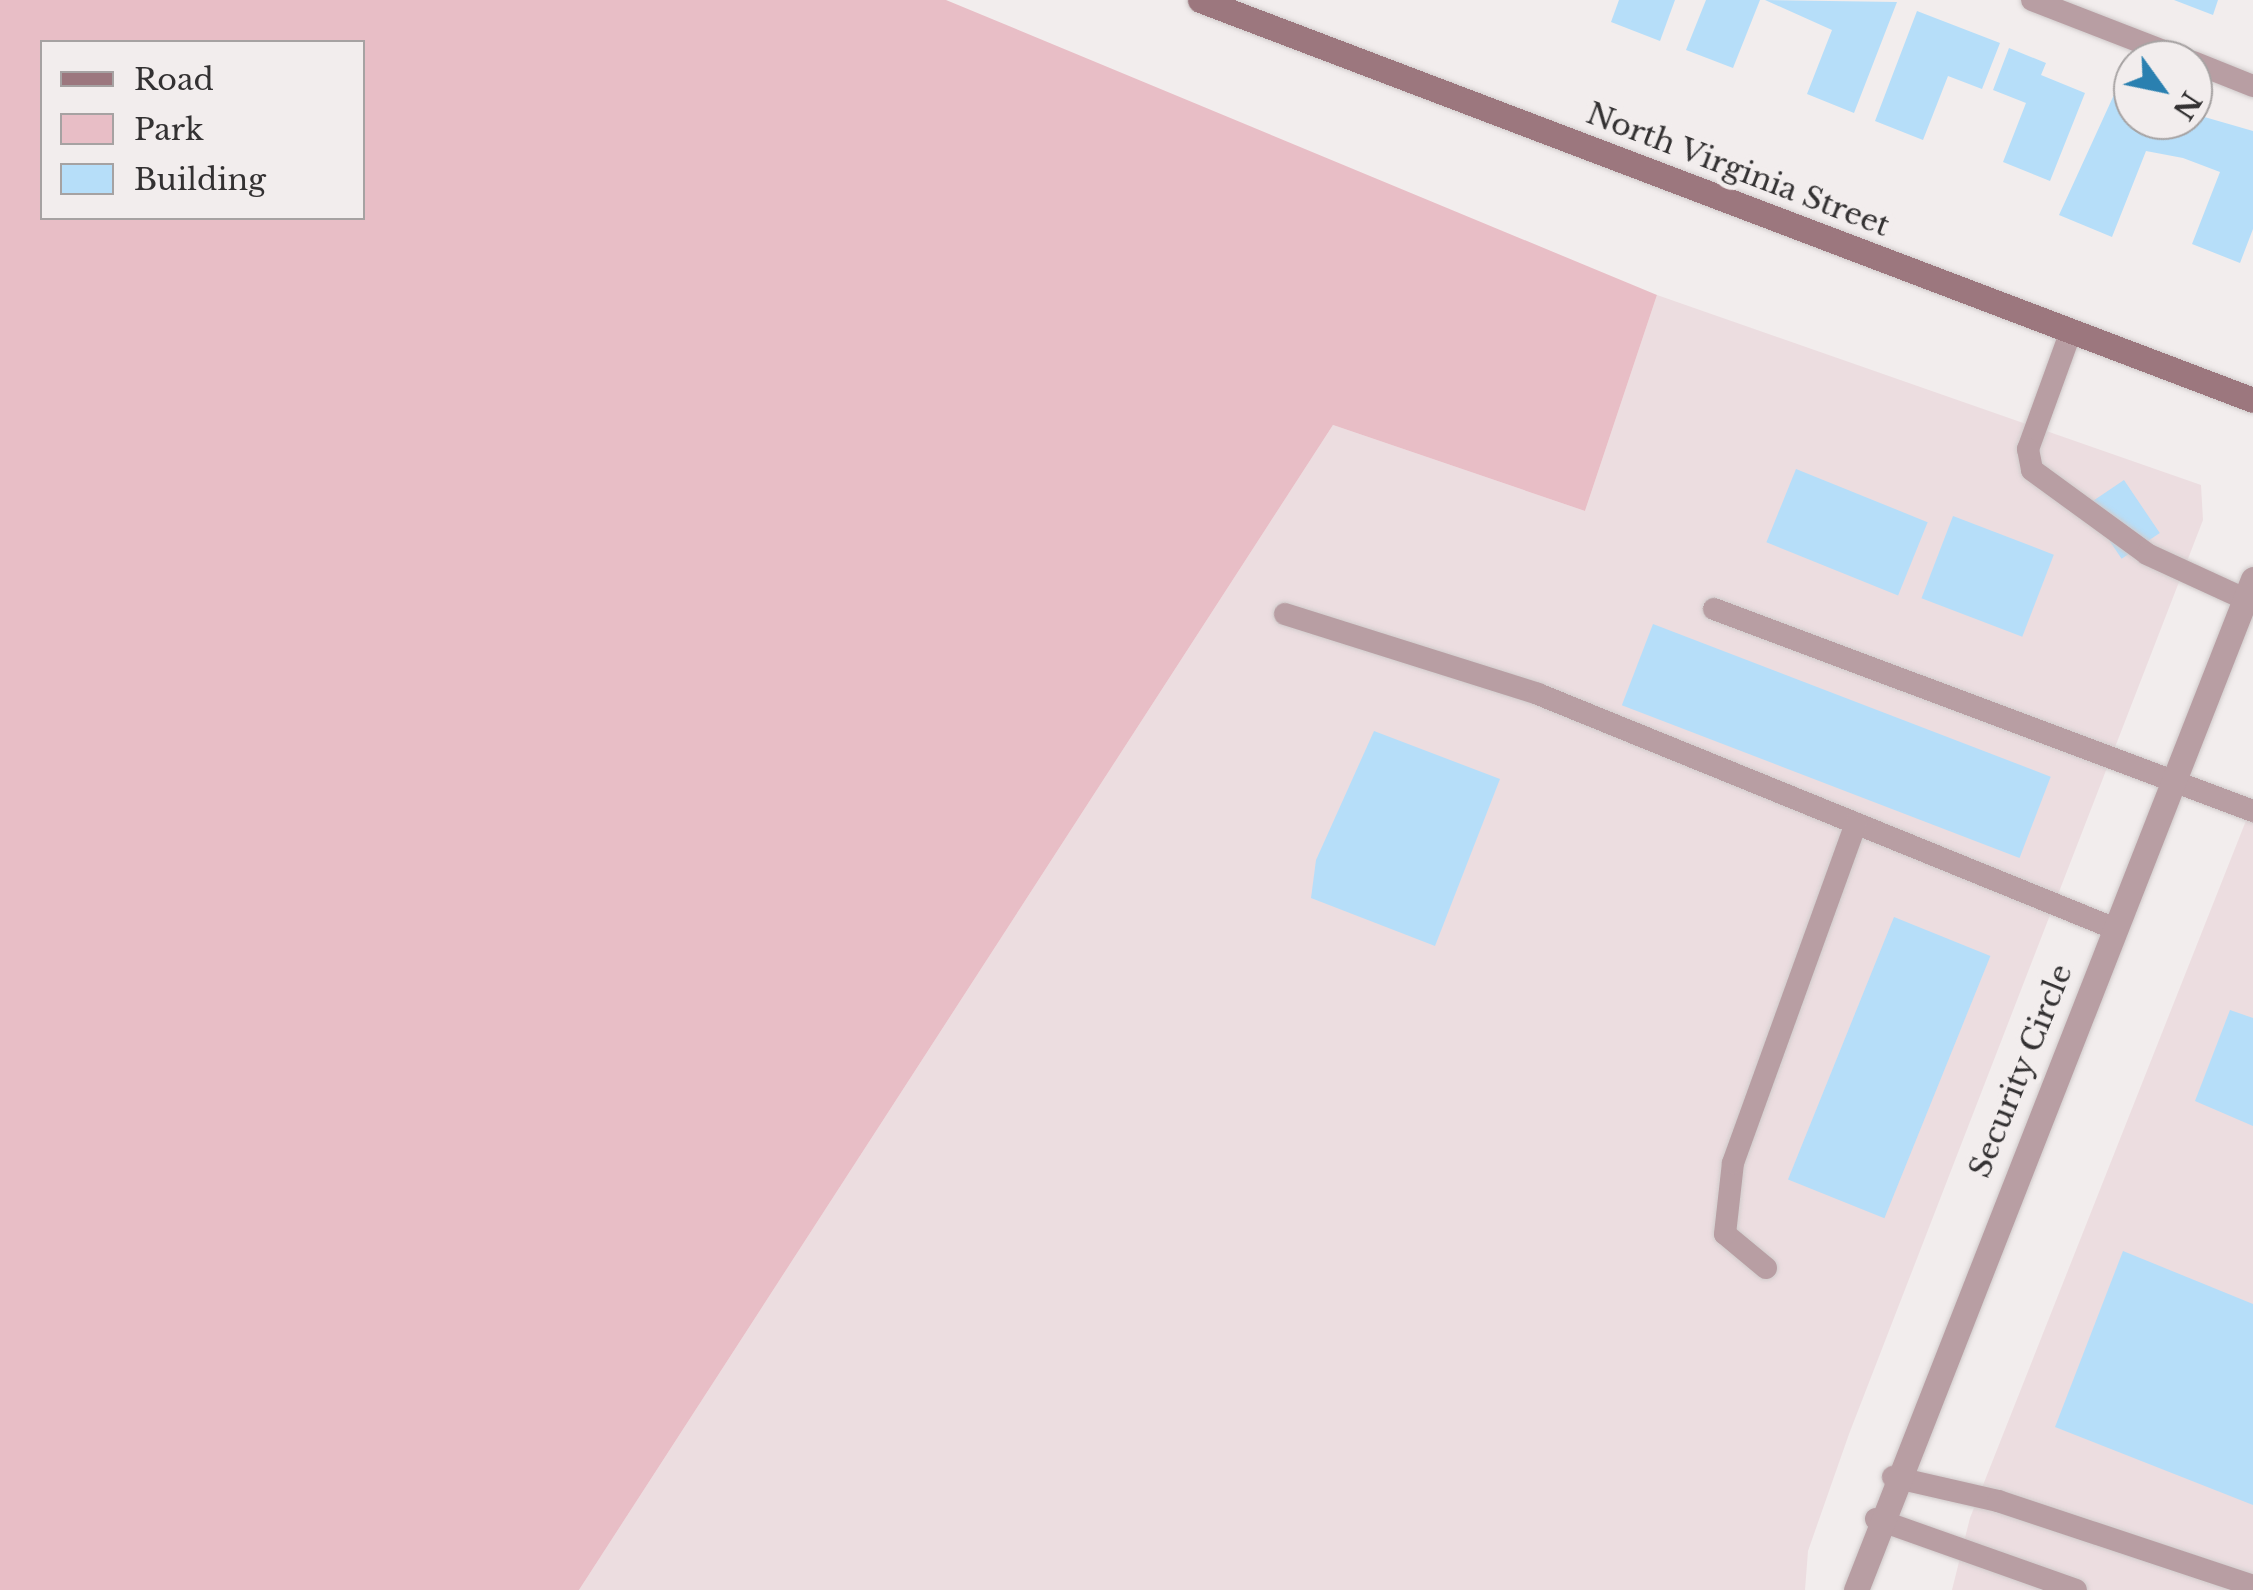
<!DOCTYPE html>
<html>
<head>
<meta charset="utf-8">
<style>
	body { margin:0 }
	#map { position:relative; width:2253px; height:1590px; overflow:hidden; background:#f2eded; font-family:"Libre Baskerville",serif }
	div>[style] { position:absolute }
	.built>* { inset:0; background:#ecdde0 }
	.green>* { inset:0; background:#e8bec6 }
	.building>* { inset:0; background:#b6def9; transform-origin:0 0 }
	.roads { filter:drop-shadow(0 0 2px #d0cbcb) drop-shadow(0 0 2px #d0cbcb) }
	.lane>* { height:22px; margin:-11px; padding:0 11px; transform-origin:11px; border-radius:11px; background:#b89ea3 }
	.street>* { height:25px; margin:-12.5px; padding:0 12.5px; transform-origin:12.5px; border-radius:12.5px; background:#b89ea3 }
	.secondary>* { height:25px; margin:-12.5px; padding:0 12.5px; transform-origin:12.5px; border-radius:12.5px; background:#9c777e }
	span { translate:-50% -50%; white-space:nowrap; text-align:center; line-height:1.15; -webkit-text-stroke:10px #f2eded; paint-order:stroke }
	.street-label { font-size:30px; color:#333132 }
	.legend { position:absolute; left:40px; top:40px; width:325px; height:180px; box-sizing:border-box; background:#f2eded; border:2px solid #a6a2a2; margin:0; padding:12px 18px; list-style:none; font-size:30px; color:#333132 }
	.legend li { display:flex; align-items:center; gap:20px; height:50px }
	.legend b { width:50px; border:2px solid #a6a2a2 }
	.north { position:absolute; left:2113px; top:40px; width:100px; height:100px; box-sizing:border-box; background:#f2eded; border:2px solid #a6a2a2; border-radius:50%; rotate:123deg; font-size:28px; font-weight:700; line-height:40px; text-align:center; color:#333132 }
	.north::after { content:''; display:block; margin:auto; width:35px; height:45px; background:#2a80b0; clip-path:polygon(50% 0,100% 100%,50% 72%,0 100%) }
</style>
</head>
<body>
<div id="map">
	<div class="built">
		<div style="clip-path:polygon(1657px 295px,2201px 485px,2203px 520px,1849px 1434px,1808px 1551px,1805px 1590px,579px 1590px,1333px 425px,1585px 511px)"></div>
		<div style="clip-path:polygon(2253px 803px,2253px 1590px,1952px 1590px,1970px 1518px)"></div>
	</div>
	<div class="green">
		<div style="clip-path:polygon(evenodd,0 0,946px 0,1657px 295px,1585px 511px,1333px 425px,579px 1590px,0 1590px,0 0,42px 42px,362px 42px,362px 218px,42px 218px,42px 42px)"></div>
	</div>
	<div class="building">
		<div style="clip-path:polygon(1619px 0,1675px 0,1660px 41px,1611px 22px)"></div>
		<div style="clip-path:polygon(1706px 0,1760px 0,1733px 68px,1686px 50px)"></div>
		<div style="clip-path:polygon(1765px 0,1897px 2px,1854px 113px,1807px 94px,1832px 30px)"></div>
		<div style="clip-path:polygon(2174px 0,2218px 0,2213px 15px)"></div>
		<div style="clip-path:polygon(1917px 11px,2000px 43px,1982px 89px,1948px 76px,1923px 140px,1875px 121px)"></div>
		<div style="clip-path:polygon(2009px 48px,2046px 63px,2041px 75px,2085px 93px,2050px 181px,2003px 162px,2026px 103px,1993px 90px)"></div>
		<div style="clip-path:polygon(2118px 86px,2133px 93px,2133px 120px,2201px 116px,2253px 131px,2253px 229px,2240px 263px,2192px 244px,2220px 172px,2183px 158px,2146px 151px,2112px 237px,2059px 215px)"></div>
		<div style="left:1796px;top:469px;width:142px;height:79px;rotate:22deg"></div>
		<div style="left:2124px;top:480px;width:64px;height:46px;rotate:56deg"></div>
		<div style="left:1953px;top:516px;width:108px;height:88px;rotate:21deg"></div>
		<div style="left:1653px;top:624px;width:426px;height:87px;rotate:21deg"></div>
		<div style="clip-path:polygon(1374px 731px,1500px 779px,1435px 946px,1311px 898px,1316px 860px)"></div>
		<div style="left:1894px;top:917px;width:104px;height:283px;rotate:22deg"></div>
		<div style="clip-path:polygon(2230px 1010px,2253px 1018px,2253px 1126px,2195px 1101px)"></div>
		<div style="clip-path:polygon(2123px 1251px,2253px 1304px,2253px 1505px,2055px 1427px)"></div>
	</div>
	<div class="roads">
		<div class="lane">
			<div style="left:2032px;top:0;width:166px;rotate:21.2deg"></div>
			<div style="left:2193px;top:62px;width:65px;rotate:21.8deg"></div>
			<div style="left:2071px;top:331px;width:126px;rotate:110deg"></div>
			<div style="left:2028px;top:449px;width:21px;rotate:79deg"></div>
			<div style="left:2032px;top:470px;width:142px;rotate:36.1deg"></div>
			<div style="left:2147px;top:554px;width:108px;rotate:24.7deg"></div>
			<div style="left:1714px;top:609px;width:576px;rotate:20.54deg"></div>
			<div style="left:1285px;top:614px;width:265px;rotate:17.5deg"></div>
			<div style="left:1538px;top:694px;width:621px;rotate:22.14deg"></div>
			<div style="left:1766px;top:1268px;width:53px;rotate:-140.3deg"></div>
			<div style="left:1725px;top:1234px;width:71px;rotate:-83.6deg"></div>
			<div style="left:1733px;top:1163px;width:361px;rotate:-70.1deg"></div>
			<div style="left:1893px;top:1477px;width:108px;rotate:12.9deg"></div>
			<div style="left:1998px;top:1501px;width:269px;rotate:18.4deg"></div>
			<div style="left:1876px;top:1519px;width:212px;rotate:19.5deg"></div>
		</div>
		<div class="street">
			<div style="left:1856px;top:1590px;width:1086px;rotate:-68.56deg"></div>
		</div>
		<div class="secondary">
			<div style="left:1200px;top:0;width:1126px;rotate:20.8deg"></div>
		</div>
	</div>
	<div class="street-label">
		<span style="left:1738px;top:170px;rotate:21deg">North Virginia Street</span>
		<span style="left:2021px;top:1071px;rotate:-68deg">Security Circle</span>
	</div>
	<ul class="legend">
	<li><b style="height:12px;background:#9c777e"></b>Road</li>
	<li><b style="height:28px;background:#e8bec6"></b>Park</li>
	<li><b style="height:28px;background:#b6def9"></b>Building</li>
	</ul>
	<div class="north">N</div>
</div>
</body>
</html>
